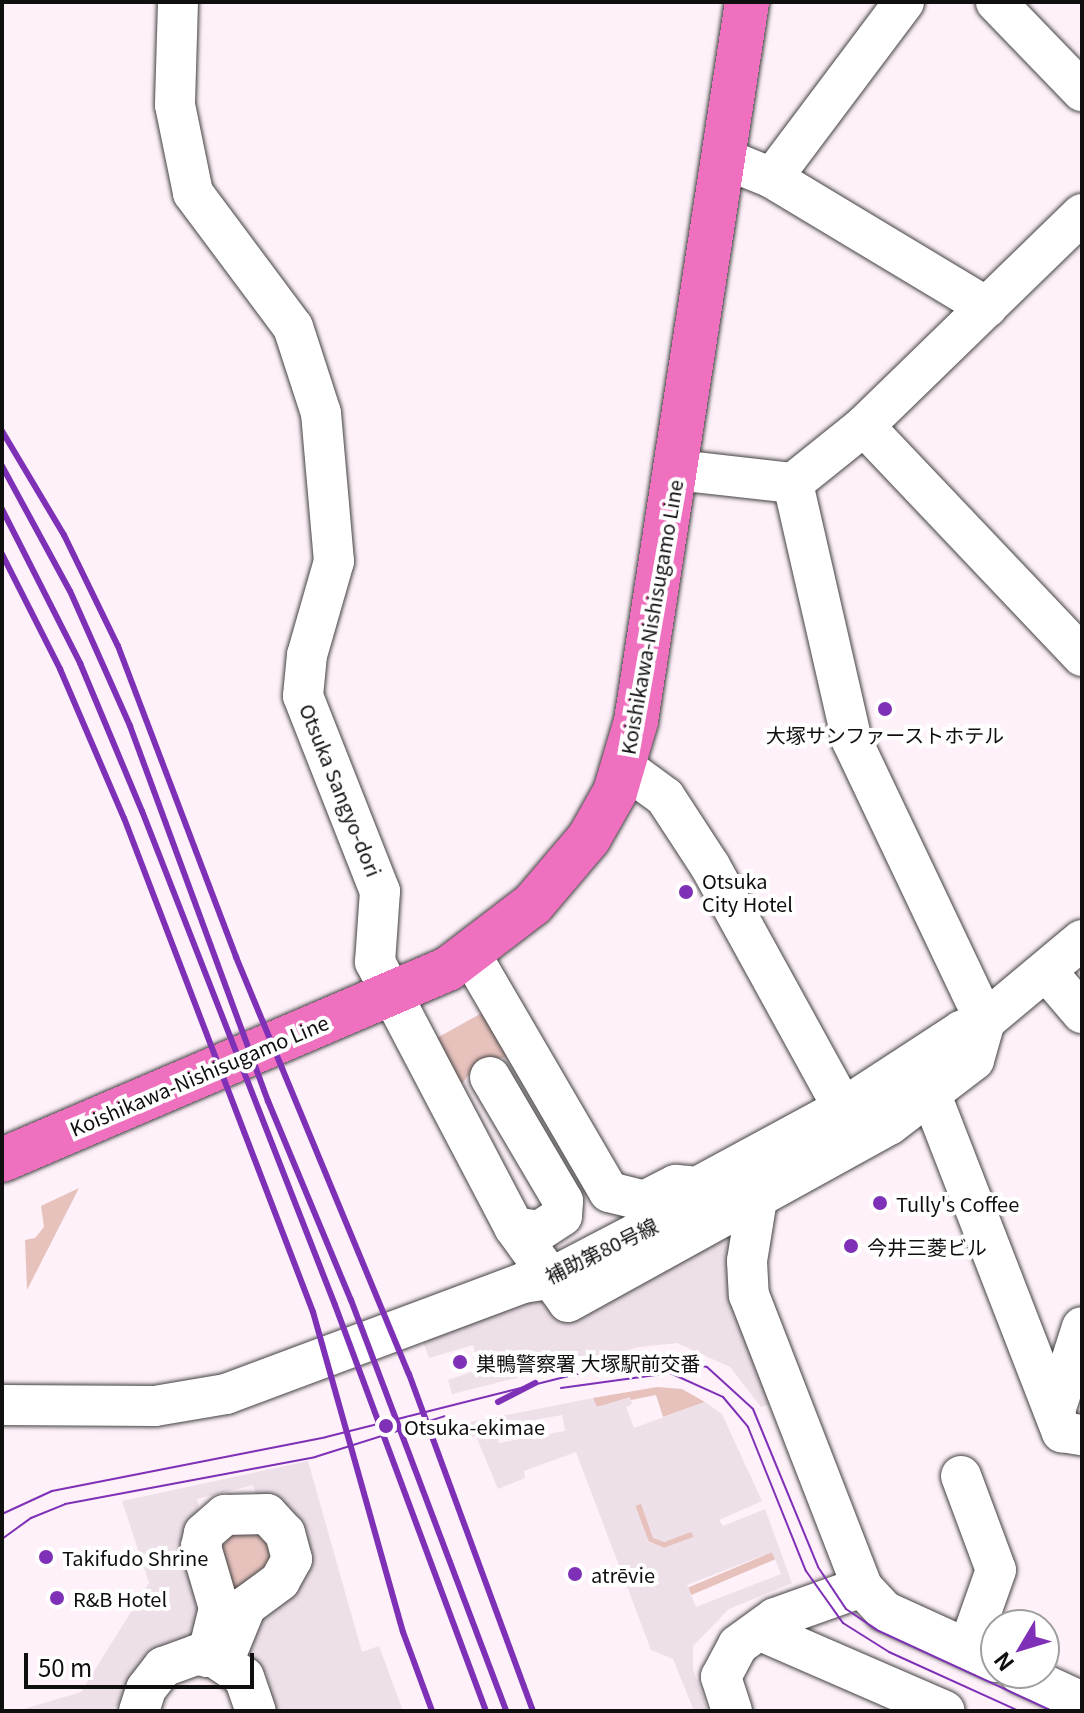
<!DOCTYPE html>
<html>
<head>
<meta charset="utf-8">
<style>
	body { margin:0 }
	#map { position:relative; width:1084px; height:1713px; overflow:hidden; background:#fef1f9; font-family:Georgia,"Noto Sans JP",serif }
	div>[style] { position:absolute }
	.green>* { inset:0; background:#e7c2bd; transform-origin:0 0 }
	.plaza>* { inset:0; background:#eee0e9 }
	.roads { filter:drop-shadow(0 0 2px #424242) drop-shadow(0 0 2px #424242) }
	.minor>* { height:40px; margin:-20px; padding:0 20px; transform-origin:20px; border-radius:20px; background:#fff }
	.major>* { height:44px; margin:-22px; padding:0 22px; transform-origin:22px; border-radius:22px; background:#ef70be }
	.tram>* { height:2px; margin:-1px; padding:0 1px; transform-origin:1px; border-radius:1px; background:#7e30b6 }
	.rail>* { height:6px; margin:-3px; padding:0 3px; transform-origin:3px; border-radius:3px; background:#7e30b6 }
	.dots>* { width:22px; height:22px; translate:-50% -50%; box-sizing:border-box; border:4px solid #fff; border-radius:50% }
	span { translate:-50% -50%; white-space:nowrap; text-align:center; line-height:1.15; -webkit-text-stroke:8px #fff; paint-order:stroke }
	.street-label { font-size:20px; color:#0f0f0f }
	.poi-label { font-size:20px; color:#0f0f0f }
	.left { translate:0 -50%; text-align:left }
	.frame { position:absolute; inset:0; border:4px solid #0f0f0f; pointer-events:none }
	.north { position:absolute; left:980px; top:1609px; width:80px; height:80px; box-sizing:border-box; background:#fff; border:2px solid #9f9f9f; border-radius:50%; rotate:232deg; font-size:22px; font-weight:700; line-height:32px; text-align:center; color:#0f0f0f }
	.north::after { content:''; display:block; margin:auto; width:28px; height:36px; background:#7e30b6; clip-path:polygon(50% 0,100% 100%,50% 72%,0 100%) }
	.scale { position:absolute; left:24px; top:1653px; width:230px; height:36px; box-sizing:border-box; border:4px solid #0f0f0f; border-top:0; padding-left:10px; font-size:24px; line-height:28px; white-space:nowrap; color:#0f0f0f; -webkit-text-stroke:6px #fff; paint-order:stroke }
</style>
</head>
<body>
<div id="map">
	<div class="green">
		<div style="clip-path:polygon(489px 1009px,511px 1057px,480px 1060px,460px 1086px,435px 1039px)"></div>
		<div style="clip-path:polygon(79px 1188px,27px 1290px,25px 1240px,35px 1238px,44px 1227px,41px 1206px)"></div>
		<div style="clip-path:polygon(657px 1387px,682px 1389px,705px 1402px,663px 1417px,656px 1395px,596px 1407px,593px 1398px)"></div>
		<div style="clip-path:polygon(641px 1503px,664px 1542px,691px 1531px,694px 1537px,664px 1548px,648px 1541px,635px 1505px)"></div>
		<div style="clip-path:polygon(256px 1532px,267px 1541px,271px 1563px,239px 1592px,233px 1589px,220px 1552px,230px 1534px)"></div>
		<div style="left:772px;top:1552px;width:8px;height:91px;rotate:67deg"></div>
	</div>
	<div class="plaza">
		<div style="clip-path:polygon(740px 1230px,777px 1401px,761px 1407px,730px 1367px,677px 1343px,640px 1347px,452px 1394px,448px 1380px,480px 1369px,473px 1345px,429px 1358px,423px 1342px,540px 1298px,554px 1315px,575px 1321px)"></div>
		<div style="clip-path:polygon(evenodd,630px 1397px,632px 1404px,626px 1407px,634px 1428px,705px 1402px,722px 1414px,762px 1501px,719px 1520px,723px 1526px,765px 1509px,792px 1583px,729px 1609px,693px 1646px,693px 1669px,708px 1711px,694px 1711px,673px 1659px,651px 1650px,576px 1452px,524px 1471px,525px 1478px,498px 1489px,476px 1436px,461px 1439px,455px 1425px,593px 1398px,597px 1407px,630px 1397px,562px 1415px,565px 1431px,499px 1443px,495px 1427px,562px 1415px,630px 1397px,641px 1504px,653px 1538px,664px 1542px,691px 1532px,694px 1537px,664px 1548px,649px 1542px,635px 1506px,641px 1504px,630px 1397px,772px 1552px,781px 1574px,696px 1607px,687px 1585px,772px 1552px)"></div>
		<div style="clip-path:polygon(308px 1461px,362px 1652px,379px 1646px,403px 1711px,275px 1711px,266px 1673px,243px 1657px,255px 1616px,289px 1594px,253px 1485px,197px 1499px,199px 1510px,187px 1524px,180px 1544px,201px 1603px,197px 1640px,110px 1711px,17px 1711px,81px 1692px,149px 1583px,122px 1501px)"></div>
	</div>
	<div class="roads">
		<div class="minor">
			<div style="left:178px;top:2px;width:103px;rotate:91.7deg"></div>
			<div style="left:175px;top:105px;width:90px;rotate:78.4deg"></div>
			<div style="left:193px;top:193px;width:167px;rotate:53.3deg"></div>
			<div style="left:293px;top:327px;width:90px;rotate:72deg"></div>
			<div style="left:321px;top:413px;width:149px;rotate:85deg"></div>
			<div style="left:334px;top:561px;width:98px;rotate:106deg"></div>
			<div style="left:307px;top:655px;width:41px;rotate:95.6deg"></div>
			<div style="left:303px;top:696px;width:210px;rotate:68.5deg"></div>
			<div style="left:380px;top:891px;width:71px;rotate:94deg"></div>
			<div style="left:375px;top:962px;width:299px;rotate:62.3deg"></div>
			<div style="left:514px;top:1227px;width:92px;rotate:54.2deg"></div>
			<div style="left:568px;top:1302px;width:367px;rotate:-28.9deg"></div>
			<div style="left:889px;top:1125px;width:107px;rotate:-37.4deg"></div>
			<div style="left:974px;top:1060px;width:41px;rotate:-74.2deg"></div>
			<div style="left:985px;top:1021px;width:310px;rotate:-115.4deg"></div>
			<div style="left:852px;top:741px;width:265px;rotate:-102.9deg"></div>
			<div style="left:996px;top:2px;width:124px;rotate:46deg"></div>
			<div style="left:723px;top:158px;width:53px;rotate:22.2deg"></div>
			<div style="left:772px;top:178px;width:251px;rotate:31deg"></div>
			<div style="left:772px;top:178px;width:220px;rotate:-53.1deg"></div>
			<div style="left:864px;top:426px;width:317px;rotate:46.5deg"></div>
			<div style="left:677px;top:470px;width:117px;rotate:6.4deg"></div>
			<div style="left:793px;top:483px;width:91px;rotate:-38.8deg"></div>
			<div style="left:864px;top:426px;width:304px;rotate:-44.2deg"></div>
			<div style="left:624px;top:767px;width:51px;rotate:36.2deg"></div>
			<div style="left:665px;top:797px;width:82px;rotate:56.9deg"></div>
			<div style="left:710px;top:866px;width:276px;rotate:61.2deg"></div>
			<div style="left:471px;top:955px;width:274px;rotate:59.8deg"></div>
			<div style="left:609px;top:1192px;width:36px;rotate:14deg"></div>
			<div style="left:644px;top:1201px;width:36px;rotate:-27deg"></div>
			<div style="left:676px;top:1185px;width:13px;rotate:4deg"></div>
			<div style="left:1047px;top:972px;width:54px;rotate:49.5deg"></div>
			<div style="left:490px;top:1077px;width:144px;rotate:59.5deg"></div>
			<div style="left:563px;top:1201px;width:15px;rotate:94deg"></div>
			<div style="left:562px;top:1216px;width:27px;rotate:147deg"></div>
			<div style="left:539px;top:1231px;width:25px;rotate:-171deg"></div>
			<div style="left:931px;top:1095px;width:362px;rotate:68.8deg"></div>
			<div style="left:1062px;top:1432px;width:20px;rotate:9deg"></div>
			<div style="left:757px;top:1199px;width:63px;rotate:99.2deg"></div>
			<div style="left:747px;top:1261px;width:34px;rotate:87deg"></div>
			<div style="left:749px;top:1295px;width:313px;rotate:68.8deg"></div>
			<div style="left:862px;top:1587px;width:33px;rotate:47deg"></div>
			<div style="left:884px;top:1611px;width:123px;rotate:24.5deg"></div>
			<div style="left:2px;top:1405px;width:153px;rotate:0.4deg"></div>
			<div style="left:155px;top:1406px;width:72px;rotate:-9.6deg"></div>
			<div style="left:226px;top:1394px;width:317px;rotate:-20.5deg"></div>
			<div style="left:523px;top:1283px;width:26px;rotate:-9deg"></div>
			<div style="left:549px;top:1279px;width:153px;rotate:-27.6deg"></div>
			<div style="left:685px;top:1208px;width:24px;rotate:-60deg"></div>
			<div style="left:697px;top:1187px;width:166px;rotate:-28.4deg"></div>
			<div style="left:843px;top:1108px;width:141px;rotate:-33.1deg"></div>
			<div style="left:961px;top:1031px;width:26px;rotate:-23deg"></div>
			<div style="left:985px;top:1021px;width:126px;rotate:-39.9deg"></div>
			<div style="left:1056px;top:1408px;width:85px;rotate:-72.2deg"></div>
			<div style="left:961px;top:1476px;width:100px;rotate:69.6deg"></div>
			<div style="left:996px;top:1570px;width:84px;rotate:109.5deg"></div>
			<div style="left:763px;top:1632px;width:198px;rotate:23.5deg"></div>
			<div style="left:207px;top:1657px;width:50px;rotate:-76.2deg"></div>
			<div style="left:219px;top:1608px;width:64px;rotate:-106.4deg"></div>
			<div style="left:201px;top:1547px;width:14px;rotate:-78deg"></div>
			<div style="left:204px;top:1533px;width:28px;rotate:-41deg"></div>
			<div style="left:225px;top:1515px;width:42px;rotate:-1.4deg"></div>
			<div style="left:267px;top:1514px;width:26px;rotate:47deg"></div>
			<div style="left:285px;top:1533px;width:27px;rotate:75deg"></div>
			<div style="left:292px;top:1559px;width:25px;rotate:119deg"></div>
			<div style="left:280px;top:1581px;width:42px;rotate:143.7deg"></div>
			<div style="left:246px;top:1606px;width:61px;rotate:112.3deg"></div>
			<div style="left:1019px;top:1673px;width:69px;rotate:24.7deg"></div>
			<div style="left:139px;top:1711px;width:23px;rotate:-72deg"></div>
			<div style="left:146px;top:1689px;width:28px;rotate:-52deg"></div>
			<div style="left:163px;top:1667px;width:35px;rotate:-20deg"></div>
			<div style="left:196px;top:1655px;width:18px;rotate:6deg"></div>
			<div style="left:214px;top:1657px;width:36px;rotate:34deg"></div>
			<div style="left:244px;top:1677px;width:36px;rotate:71deg"></div>
			<div style="left:732px;top:1711px;width:36px;rotate:-108deg"></div>
			<div style="left:721px;top:1677px;width:36px;rotate:-62deg"></div>
			<div style="left:738px;top:1645px;width:46px;rotate:-36.1deg"></div>
			<div style="left:775px;top:1618px;width:92px;rotate:-19.6deg"></div>
		</div>
		<div class="major">
			<div style="left:2px;top:1160px;width:485px;rotate:-23.2deg"></div>
			<div style="left:448px;top:969px;width:107px;rotate:-37.4deg"></div>
			<div style="left:533px;top:904px;width:87px;rotate:-49.7deg"></div>
			<div style="left:589px;top:838px;width:53px;rotate:-60.5deg"></div>
			<div style="left:615px;top:792px;width:74px;rotate:-73.5deg"></div>
			<div style="left:636px;top:721px;width:728px;rotate:-81.22deg"></div>
		</div>
	</div>
	<div class="tram">
		<div style="left:561px;top:1388px;width:110px;rotate:-7.8deg"></div>
		<div style="left:670px;top:1373px;width:58px;rotate:24.4deg"></div>
		<div style="left:723px;top:1397px;width:39px;rotate:50deg"></div>
		<div style="left:748px;top:1427px;width:155px;rotate:68.1deg"></div>
		<div style="left:806px;top:1571px;width:64px;rotate:54.6deg"></div>
		<div style="left:843px;top:1623px;width:54px;rotate:32.2deg"></div>
		<div style="left:889px;top:1652px;width:143px;rotate:24.4deg"></div>
		<div style="left:2px;top:1514px;width:55px;rotate:-24.7deg"></div>
		<div style="left:52px;top:1491px;width:279px;rotate:-11.1deg"></div>
		<div style="left:326px;top:1437px;width:325px;rotate:-14.1deg"></div>
		<div style="left:641px;top:1358px;width:32px"></div>
		<div style="left:673px;top:1358px;width:35px;rotate:15deg"></div>
		<div style="left:707px;top:1367px;width:62px;rotate:42.4deg"></div>
		<div style="left:753px;top:1409px;width:171px;rotate:67.6deg"></div>
		<div style="left:818px;top:1567px;width:50px;rotate:56.3deg"></div>
		<div style="left:846px;top:1609px;width:37px;rotate:34deg"></div>
		<div style="left:877px;top:1630px;width:193px;rotate:24.8deg"></div>
		<div style="left:2px;top:1539px;width:36px;rotate:-36deg"></div>
		<div style="left:31px;top:1518px;width:37px;rotate:-22deg"></div>
		<div style="left:65px;top:1504px;width:254px;rotate:-10.6deg"></div>
		<div style="left:315px;top:1457px;width:136px;rotate:-17.5deg"></div>
	</div>
	<div class="rail">
		<div style="left:2px;top:431px;width:121px;rotate:59.2deg"></div>
		<div style="left:64px;top:535px;width:123px;rotate:64.1deg"></div>
		<div style="left:118px;top:646px;width:333px;rotate:69.2deg"></div>
		<div style="left:236px;top:957px;width:451px;rotate:67.5deg"></div>
		<div style="left:409px;top:1374px;width:359px;rotate:69.8deg"></div>
		<div style="left:2px;top:466px;width:142px;rotate:61.5deg"></div>
		<div style="left:70px;top:591px;width:148px;rotate:66deg"></div>
		<div style="left:130px;top:726px;width:400px;rotate:69.8deg"></div>
		<div style="left:268px;top:1101px;width:216px;rotate:67.4deg"></div>
		<div style="left:351px;top:1300px;width:439px;rotate:69.3deg"></div>
		<div style="left:2px;top:509px;width:173px;rotate:63.1deg"></div>
		<div style="left:80px;top:663px;width:160px;rotate:67.3deg"></div>
		<div style="left:142px;top:811px;width:530px;rotate:68.66deg"></div>
		<div style="left:335px;top:1305px;width:433px;rotate:69.6deg"></div>
		<div style="left:2px;top:554px;width:129px;rotate:63.2deg"></div>
		<div style="left:60px;top:669px;width:162px;rotate:66.8deg"></div>
		<div style="left:124px;top:818px;width:529px;rotate:69.06deg"></div>
		<div style="left:313px;top:1312px;width:332px;rotate:74.3deg"></div>
		<div style="left:403px;top:1632px;width:84px;rotate:69.8deg"></div>
		<div style="left:498px;top:1402px;width:42px;rotate:-27.2deg"></div>
	</div>
	<div class="dots">
		<div style="left:885px;top:709px;background:#7e30b6"></div>
		<div style="left:686px;top:892px;background:#7e30b6"></div>
		<div style="left:880px;top:1203px;background:#7e30b6"></div>
		<div style="left:851px;top:1246px;background:#7e30b6"></div>
		<div style="left:460px;top:1362px;background:#7e30b6"></div>
		<div style="left:386px;top:1426px;background:#7e30b6"></div>
		<div style="left:46px;top:1557px;background:#7e30b6"></div>
		<div style="left:575px;top:1574px;background:#7e30b6"></div>
		<div style="left:57px;top:1598px;background:#7e30b6"></div>
	</div>
	<div class="street-label">
		<span style="left:651px;top:617px;rotate:-80deg">Koishikawa-Nishisugamo Line</span>
		<span style="left:341px;top:790px;rotate:68deg">Otsuka Sangyo-dori</span>
		<span style="left:199px;top:1075px;rotate:-23deg">Koishikawa-Nishisugamo Line</span>
		<span style="left:601px;top:1250px;rotate:-26deg">補助第80号線</span>
	</div>
	<div class="poi-label">
		<span style="left:885px;top:734px">大塚サンファーストホテル</span>
		<span class="left" style="left:702px;top:892px">Otsuka<br>City Hotel</span>
		<span class="left" style="left:896px;top:1203px">Tully's Coffee</span>
		<span class="left" style="left:867px;top:1246px">今井三菱ビル</span>
		<span class="left" style="left:476px;top:1362px">巣鴨警察署 大塚駅前交番</span>
		<span class="left" style="left:404px;top:1426px">Otsuka-ekimae</span>
		<span class="left" style="left:62px;top:1557px">Takifudo Shrine</span>
		<span class="left" style="left:591px;top:1574px">atrēvie</span>
		<span class="left" style="left:73px;top:1598px">R&amp;B Hotel</span>
	</div>
	<div class="frame"></div>
	<div class="north">N</div>
	<div class="scale">50 m</div>
</div>
</body>
</html>
